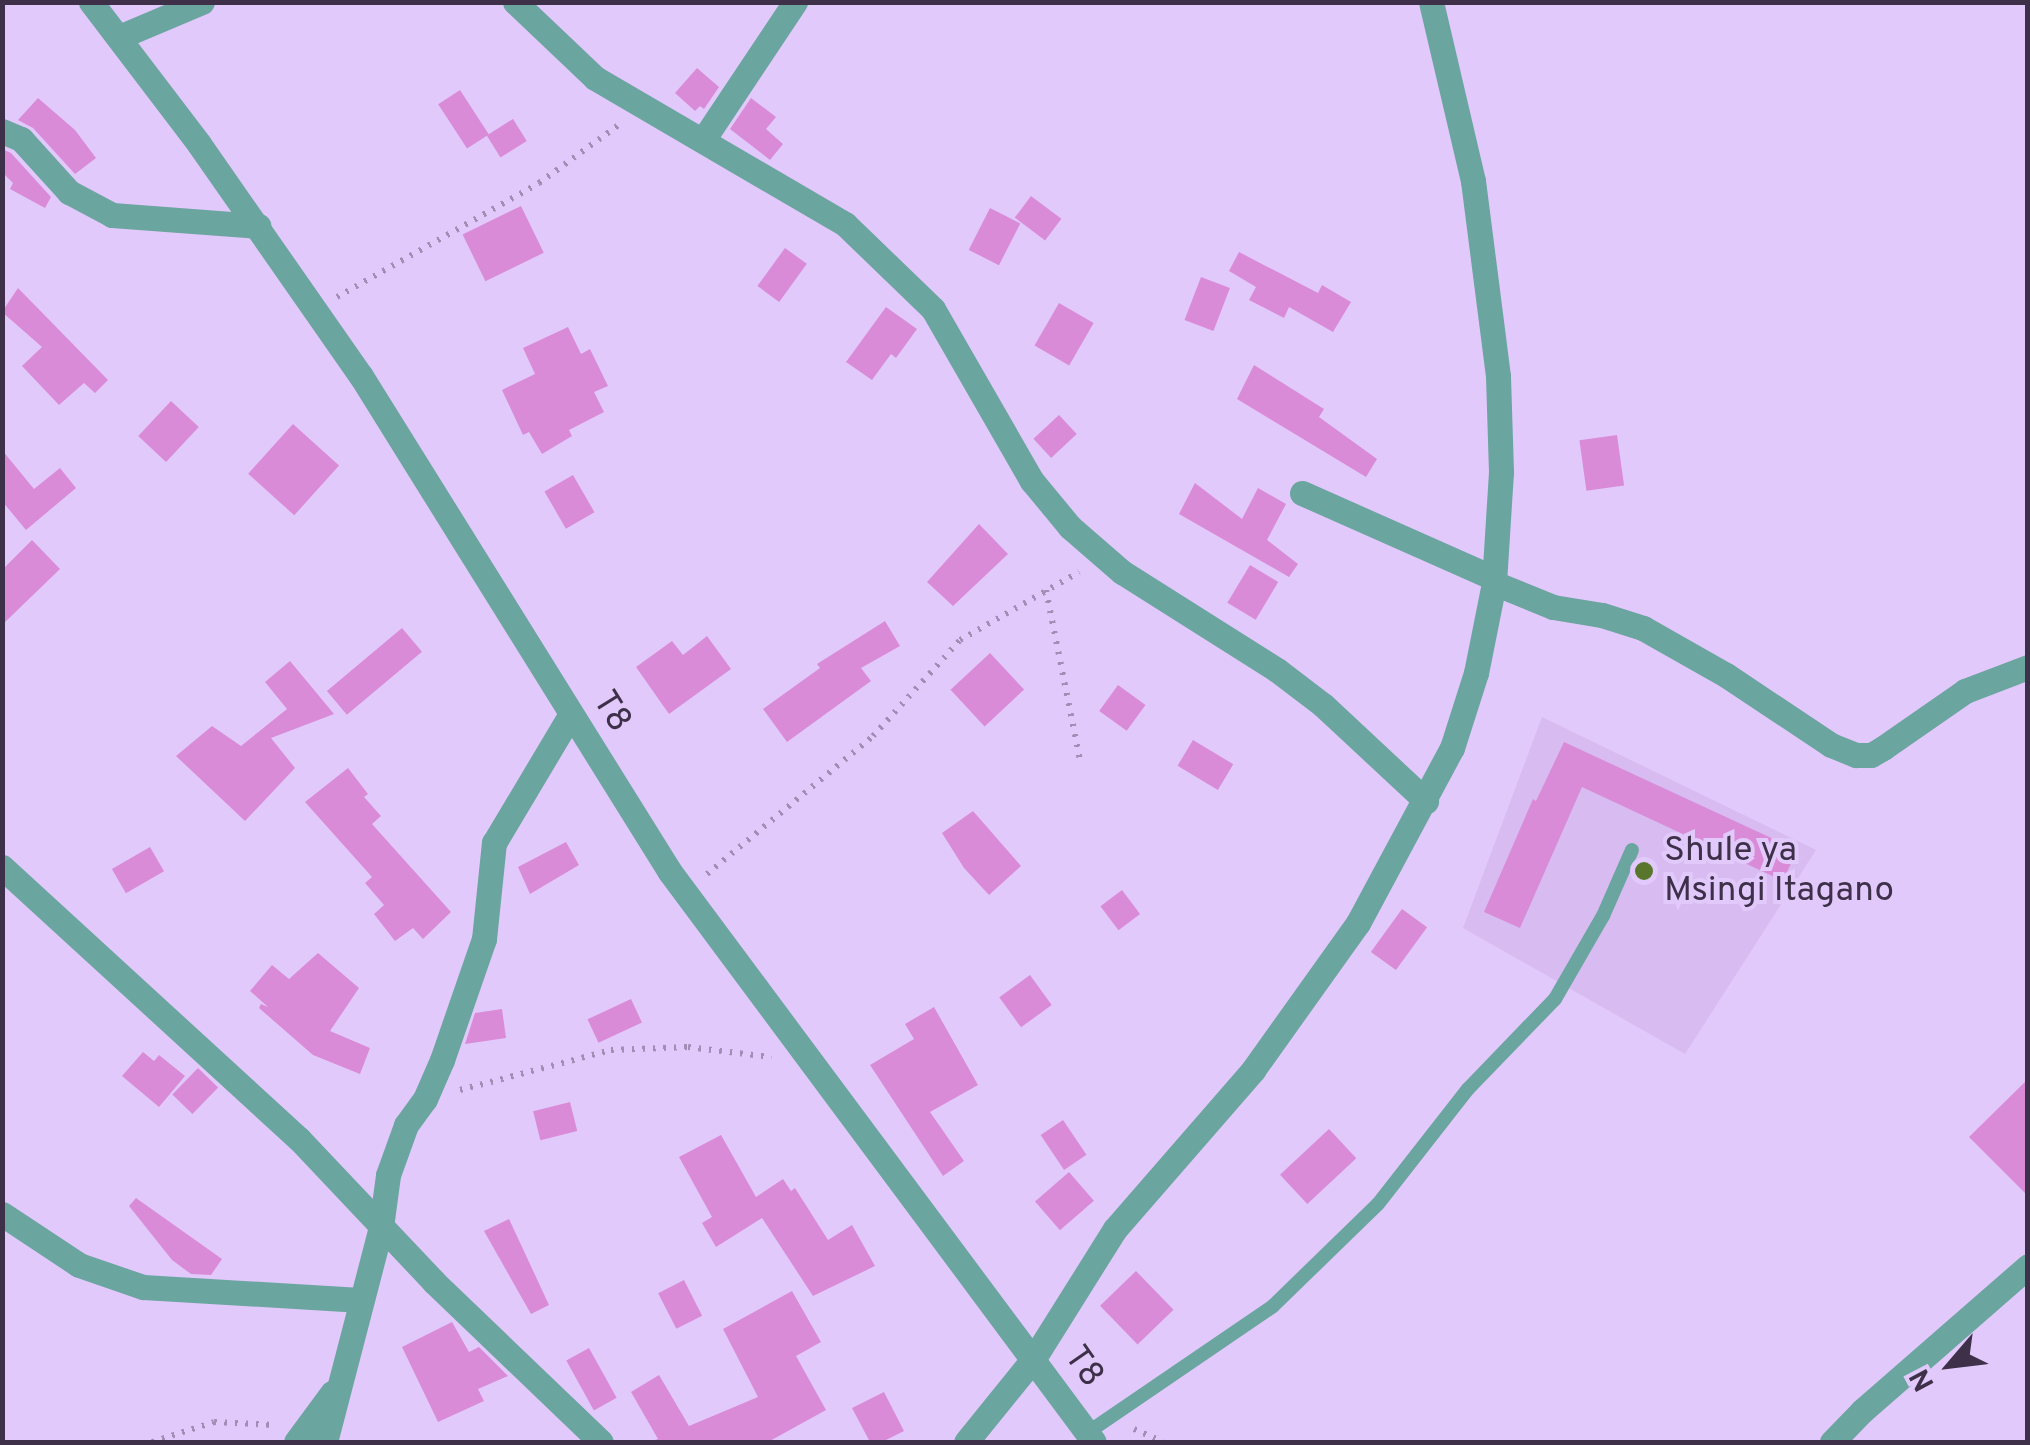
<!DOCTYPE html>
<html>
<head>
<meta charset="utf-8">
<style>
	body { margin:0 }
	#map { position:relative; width:2030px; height:1445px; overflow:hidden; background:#e2c9fb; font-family:Overpass,sans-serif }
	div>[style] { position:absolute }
	.built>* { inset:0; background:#d7bbf1 }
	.building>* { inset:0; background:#da8bd8; transform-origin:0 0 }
	.path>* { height:6px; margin-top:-3px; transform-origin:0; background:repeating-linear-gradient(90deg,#a28db5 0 2.5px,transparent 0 10.5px) }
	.service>* { height:14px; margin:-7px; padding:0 7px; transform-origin:7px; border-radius:7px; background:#6ba5a0 }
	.minor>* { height:25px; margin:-12.5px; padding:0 12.5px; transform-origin:12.5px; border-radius:12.5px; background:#6ba5a0 }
	.tertiary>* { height:25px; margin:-12.5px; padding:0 12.5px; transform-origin:12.5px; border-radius:12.5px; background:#6ba5a0 }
	.dots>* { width:28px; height:28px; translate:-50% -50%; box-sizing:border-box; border:5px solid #e2c9fb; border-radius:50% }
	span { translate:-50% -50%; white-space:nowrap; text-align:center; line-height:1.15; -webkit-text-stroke:8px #e2c9fb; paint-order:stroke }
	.street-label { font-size:35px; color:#3d3048 }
	.poi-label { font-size:35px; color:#3d3048 }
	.left { translate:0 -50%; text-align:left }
	.frame { position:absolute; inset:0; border:5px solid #3d3048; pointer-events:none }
	.north { position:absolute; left:1900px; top:1315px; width:100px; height:100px; -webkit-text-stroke:8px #e2c9fb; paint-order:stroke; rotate:242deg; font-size:28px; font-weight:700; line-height:40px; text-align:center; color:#3d3048 }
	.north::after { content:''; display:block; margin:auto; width:35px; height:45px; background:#3d3048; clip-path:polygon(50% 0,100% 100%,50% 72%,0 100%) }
</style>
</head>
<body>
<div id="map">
	<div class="built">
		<div style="clip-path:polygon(1542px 717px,1816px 850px,1685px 1054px,1463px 928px)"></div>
	</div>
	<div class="building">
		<div style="clip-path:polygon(697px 68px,719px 87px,704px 109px,700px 106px,695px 111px,675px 93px)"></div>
		<div style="left:460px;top:90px;width:53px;height:26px;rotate:57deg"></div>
		<div style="clip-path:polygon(38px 98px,75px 130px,96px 158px,75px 174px,33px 128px,18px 120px)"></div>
		<div style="clip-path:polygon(751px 98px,776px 117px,766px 129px,783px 144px,770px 160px,730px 129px)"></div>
		<div style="left:513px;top:119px;width:26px;height:31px;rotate:58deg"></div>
		<div style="clip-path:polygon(2px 149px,11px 153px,51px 197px,45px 208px,10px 189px,13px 183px,2px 172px)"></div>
		<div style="left:1031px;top:196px;width:38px;height:27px;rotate:37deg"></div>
		<div style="left:521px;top:206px;width:52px;height:65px;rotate:64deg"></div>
		<div style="left:990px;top:208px;width:34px;height:47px;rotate:27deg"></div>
		<div style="left:785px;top:248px;width:27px;height:47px;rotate:36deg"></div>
		<div style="clip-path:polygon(1239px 252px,1318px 293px,1322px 285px,1351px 302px,1333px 332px,1289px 307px,1284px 318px,1249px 300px,1256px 287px,1229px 271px)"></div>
		<div style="left:1201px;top:277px;width:31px;height:46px;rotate:21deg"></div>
		<div style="clip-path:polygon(18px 288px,108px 380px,95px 393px,84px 383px,59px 405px,22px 366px,42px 347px,2px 312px)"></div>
		<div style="left:1059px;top:303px;width:40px;height:49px;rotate:30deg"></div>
		<div style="clip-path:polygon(886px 307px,917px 329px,896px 358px,891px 354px,872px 380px,846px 362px)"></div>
		<div style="clip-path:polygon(568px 327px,581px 354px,590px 349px,608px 386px,594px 392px,604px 412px,569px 430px,572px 436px,542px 454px,529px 432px,523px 435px,502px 390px,535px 374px,523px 348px)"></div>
		<div style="clip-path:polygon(1254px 365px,1324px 409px,1319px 417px,1377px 459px,1366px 477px,1237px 399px)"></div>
		<div style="left:171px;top:401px;width:38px;height:48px;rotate:43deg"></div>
		<div style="left:1059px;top:415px;width:26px;height:35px;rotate:47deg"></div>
		<div style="left:293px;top:424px;width:62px;height:67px;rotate:42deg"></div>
		<div style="left:1617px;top:435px;width:51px;height:38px;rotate:82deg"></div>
		<div style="clip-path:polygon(2px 450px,34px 489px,60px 468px,76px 488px,26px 530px,2px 501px)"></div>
		<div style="left:573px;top:475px;width:43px;height:33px;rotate:60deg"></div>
		<div style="clip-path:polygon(1195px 483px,1242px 519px,1258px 488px,1286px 504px,1267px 540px,1298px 564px,1289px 577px,1179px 514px)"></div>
		<div style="clip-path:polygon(979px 524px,1008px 554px,953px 606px,927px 582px)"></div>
		<div style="clip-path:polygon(32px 540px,60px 569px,2px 625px,2px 570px)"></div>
		<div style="left:1250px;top:565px;width:33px;height:44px;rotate:31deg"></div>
		<div style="clip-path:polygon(885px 621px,900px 646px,861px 668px,871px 681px,787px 742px,763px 709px,820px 668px,817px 664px)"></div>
		<div style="left:402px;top:628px;width:31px;height:98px;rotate:50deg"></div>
		<div style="clip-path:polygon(707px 636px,731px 669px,669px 714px,636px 667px,672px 641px,683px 655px)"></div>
		<div style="left:990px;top:653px;width:50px;height:54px;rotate:47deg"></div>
		<div style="clip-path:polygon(290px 661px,334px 714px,271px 738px,295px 768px,245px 821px,176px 756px,212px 726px,241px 746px,287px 709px,265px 682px)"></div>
		<div style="left:1118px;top:685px;width:34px;height:32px;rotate:36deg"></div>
		<div style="left:1193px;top:740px;width:47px;height:30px;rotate:31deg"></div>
		<div style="clip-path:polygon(1564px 742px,1797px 850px,1783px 881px,1582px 787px,1520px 928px,1484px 912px,1533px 799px,1536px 801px)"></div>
		<div style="clip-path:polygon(348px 768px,368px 794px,364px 797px,381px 816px,372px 824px,451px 912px,423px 939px,413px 928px,395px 941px,374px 914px,384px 905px,365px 883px,372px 877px,305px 802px)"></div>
		<div style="clip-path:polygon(973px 811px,1021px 866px,989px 895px,964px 868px,942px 833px)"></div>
		<div style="clip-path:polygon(566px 842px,579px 865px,530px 894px,518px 867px)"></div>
		<div style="left:150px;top:847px;width:28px;height:44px;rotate:60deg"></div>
		<div style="left:1122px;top:890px;width:30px;height:27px;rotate:53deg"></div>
		<div style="left:1402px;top:909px;width:31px;height:53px;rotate:36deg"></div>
		<div style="clip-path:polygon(318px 953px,359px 988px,330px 1031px,370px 1048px,360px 1074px,313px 1055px,259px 1008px,261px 1004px,268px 1007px,250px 991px,272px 965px,289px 979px)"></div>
		<div style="left:1030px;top:975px;width:37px;height:38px;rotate:54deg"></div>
		<div style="left:631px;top:999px;width:26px;height:48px;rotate:65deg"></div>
		<div style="clip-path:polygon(934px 1007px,978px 1085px,930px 1112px,964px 1161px,943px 1176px,870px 1065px,914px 1039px,905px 1024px)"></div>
		<div style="clip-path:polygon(502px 1009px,506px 1038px,465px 1044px,475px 1013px)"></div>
		<div style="clip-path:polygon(143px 1052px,154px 1061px,159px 1055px,185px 1076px,159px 1107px,122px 1076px)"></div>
		<div style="left:198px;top:1068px;width:28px;height:37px;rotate:44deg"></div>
		<div style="clip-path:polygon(2028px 1079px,2028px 1196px,1969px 1137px)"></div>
		<div style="left:570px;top:1102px;width:30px;height:38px;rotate:76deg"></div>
		<div style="left:1063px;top:1120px;width:42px;height:27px;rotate:56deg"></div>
		<div style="left:1329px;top:1129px;width:40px;height:67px;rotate:47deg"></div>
		<div style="clip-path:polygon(721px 1135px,756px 1197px,783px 1179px,791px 1191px,795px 1188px,828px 1240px,852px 1225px,875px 1266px,813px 1296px,762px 1218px,716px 1247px,702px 1223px,712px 1217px,679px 1157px)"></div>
		<div style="left:1069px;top:1172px;width:38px;height:45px;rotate:49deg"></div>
		<div style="clip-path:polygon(136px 1198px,222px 1259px,211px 1275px,191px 1274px,172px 1260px,129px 1206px)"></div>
		<div style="clip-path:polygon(509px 1219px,549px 1305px,531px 1314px,484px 1231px)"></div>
		<div style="left:1136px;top:1271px;width:54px;height:50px;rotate:46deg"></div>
		<div style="left:684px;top:1280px;width:40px;height:29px;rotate:63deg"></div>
		<div style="clip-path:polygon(792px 1291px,821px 1342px,796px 1356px,826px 1410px,768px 1442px,650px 1442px,658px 1439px,631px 1392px,659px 1375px,689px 1426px,758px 1397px,723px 1329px)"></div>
		<div style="clip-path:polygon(452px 1322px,469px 1352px,479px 1347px,508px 1376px,478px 1389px,484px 1401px,438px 1422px,402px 1347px)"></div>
		<div style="left:589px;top:1348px;width:57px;height:26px;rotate:61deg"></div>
		<div style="clip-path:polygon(884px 1392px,904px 1431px,882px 1442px,870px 1442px,852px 1408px)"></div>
	</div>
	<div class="path">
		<div style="left:337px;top:297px;width:232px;rotate:-29.4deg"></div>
		<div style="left:539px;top:183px;width:100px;rotate:-36.1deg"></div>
		<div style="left:1046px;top:590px;width:178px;rotate:78.7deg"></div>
		<div style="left:707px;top:874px;width:216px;rotate:-39.7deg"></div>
		<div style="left:873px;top:736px;width:130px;rotate:-47.8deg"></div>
		<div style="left:960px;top:640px;width:137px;rotate:-29.7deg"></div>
		<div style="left:460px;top:1090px;width:156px;rotate:-14.8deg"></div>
		<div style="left:611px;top:1050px;width:77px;rotate:-2.2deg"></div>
		<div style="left:688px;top:1047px;width:84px;rotate:6.9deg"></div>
		<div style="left:1134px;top:1429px;width:32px;rotate:24deg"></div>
		<div style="left:152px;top:1442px;width:65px;rotate:-17.9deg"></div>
		<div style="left:214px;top:1422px;width:62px;rotate:2.8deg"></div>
	</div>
	<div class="service">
		<div style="left:1087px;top:1433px;width:225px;rotate:-34.3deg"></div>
		<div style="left:1273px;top:1306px;width:146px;rotate:-44.2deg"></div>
		<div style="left:1378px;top:1204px;width:146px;rotate:-52deg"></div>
		<div style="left:1468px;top:1089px;width:125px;rotate:-46deg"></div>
		<div style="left:1555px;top:999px;width:96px;rotate:-60deg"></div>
		<div style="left:1603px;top:916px;width:72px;rotate:-66.3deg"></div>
	</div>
	<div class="minor">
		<div style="left:515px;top:2px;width:110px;rotate:43.5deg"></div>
		<div style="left:595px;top:78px;width:290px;rotate:30.3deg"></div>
		<div style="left:845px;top:224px;width:122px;rotate:44deg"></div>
		<div style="left:933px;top:309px;width:198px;rotate:60.1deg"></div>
		<div style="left:1032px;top:481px;width:60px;rotate:50.4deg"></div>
		<div style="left:1070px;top:527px;width:69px;rotate:40.9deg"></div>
		<div style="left:1122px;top:572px;width:183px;rotate:32.3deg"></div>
		<div style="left:1277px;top:670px;width:58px;rotate:37.3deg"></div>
		<div style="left:1323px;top:705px;width:141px;rotate:43deg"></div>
		<div style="left:119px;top:37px;width:90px;rotate:-22.9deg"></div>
		<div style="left:2px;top:131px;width:21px;rotate:23deg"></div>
		<div style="left:21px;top:139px;width:72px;rotate:47.8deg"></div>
		<div style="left:69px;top:192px;width:49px;rotate:28.1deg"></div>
		<div style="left:112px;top:215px;width:147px;rotate:4.3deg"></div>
		<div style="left:703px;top:140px;width:166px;rotate:-56.3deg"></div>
		<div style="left:1302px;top:493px;width:210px;rotate:23.9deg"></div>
		<div style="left:1494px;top:583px;width:64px;rotate:22.1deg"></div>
		<div style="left:1553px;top:607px;width:50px;rotate:9.3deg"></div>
		<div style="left:1602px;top:615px;width:43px;rotate:17.6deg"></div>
		<div style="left:1643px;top:628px;width:95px;rotate:29.5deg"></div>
		<div style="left:1726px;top:675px;width:126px;rotate:33.7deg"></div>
		<div style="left:1831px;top:745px;width:27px;rotate:22deg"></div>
		<div style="left:1856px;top:755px;width:15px"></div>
		<div style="left:1871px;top:755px;width:14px;rotate:-30deg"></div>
		<div style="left:1883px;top:748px;width:100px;rotate:-34.8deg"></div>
		<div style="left:1965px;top:691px;width:67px;rotate:-20.9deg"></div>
		<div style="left:2px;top:867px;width:403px;rotate:42.5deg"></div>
		<div style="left:299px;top:1139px;width:197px;rotate:46.6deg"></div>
		<div style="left:434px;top:1282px;width:231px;rotate:43.8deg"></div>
		<div style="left:2px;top:1214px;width:92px;rotate:33.5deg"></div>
		<div style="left:79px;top:1265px;width:68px;rotate:19deg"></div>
		<div style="left:143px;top:1287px;width:218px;rotate:3.4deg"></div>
		<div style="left:296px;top:1442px;width:61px;rotate:-53.7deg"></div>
		<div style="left:325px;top:1442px;width:222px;rotate:-75.4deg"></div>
		<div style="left:381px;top:1227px;width:52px;rotate:-82.3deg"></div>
		<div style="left:388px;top:1175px;width:53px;rotate:-70.2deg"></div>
		<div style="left:406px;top:1125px;width:32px;rotate:-54deg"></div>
		<div style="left:425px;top:1099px;width:43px;rotate:-66.4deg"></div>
		<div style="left:442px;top:1060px;width:128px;rotate:-70.9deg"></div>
		<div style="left:484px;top:939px;width:97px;rotate:-84.1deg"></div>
		<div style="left:494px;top:843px;width:150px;rotate:-59.2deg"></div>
		<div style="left:966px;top:1442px;width:108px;rotate:-51deg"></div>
		<div style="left:1832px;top:1442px;width:43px;rotate:-45.9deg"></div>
		<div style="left:1862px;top:1411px;width:220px;rotate:-41.1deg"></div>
	</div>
	<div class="tertiary">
		<div style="left:91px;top:2px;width:178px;rotate:52.7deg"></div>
		<div style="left:199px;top:144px;width:283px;rotate:55.1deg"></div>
		<div style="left:361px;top:376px;width:584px;rotate:58.08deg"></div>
		<div style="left:670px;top:872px;width:710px;rotate:53.36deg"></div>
		<div style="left:1034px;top:1358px;width:152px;rotate:-57.9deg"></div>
		<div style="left:1115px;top:1229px;width:211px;rotate:-49deg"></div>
		<div style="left:1253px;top:1070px;width:181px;rotate:-54.5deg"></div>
		<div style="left:1358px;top:923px;width:199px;rotate:-61.8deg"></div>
		<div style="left:1452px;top:748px;width:79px;rotate:-72.3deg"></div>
		<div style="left:1476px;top:673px;width:92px;rotate:-78.7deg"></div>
		<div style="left:1494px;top:583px;width:111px;rotate:-86.4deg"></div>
		<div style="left:1501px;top:472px;width:96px;rotate:-91.8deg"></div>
		<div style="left:1498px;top:376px;width:197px;rotate:-97.3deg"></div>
		<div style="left:1473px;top:181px;width:184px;rotate:-103.2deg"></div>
	</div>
	<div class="dots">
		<div style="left:1644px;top:871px;background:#59772c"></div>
	</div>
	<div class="street-label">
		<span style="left:611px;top:712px;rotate:58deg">T8</span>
		<span style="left:1083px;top:1367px;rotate:55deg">T8</span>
	</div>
	<div class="poi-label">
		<span class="left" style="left:1664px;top:871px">Shule ya<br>Msingi Itagano</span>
	</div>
	<div class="frame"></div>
	<div class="north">N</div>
</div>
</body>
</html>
